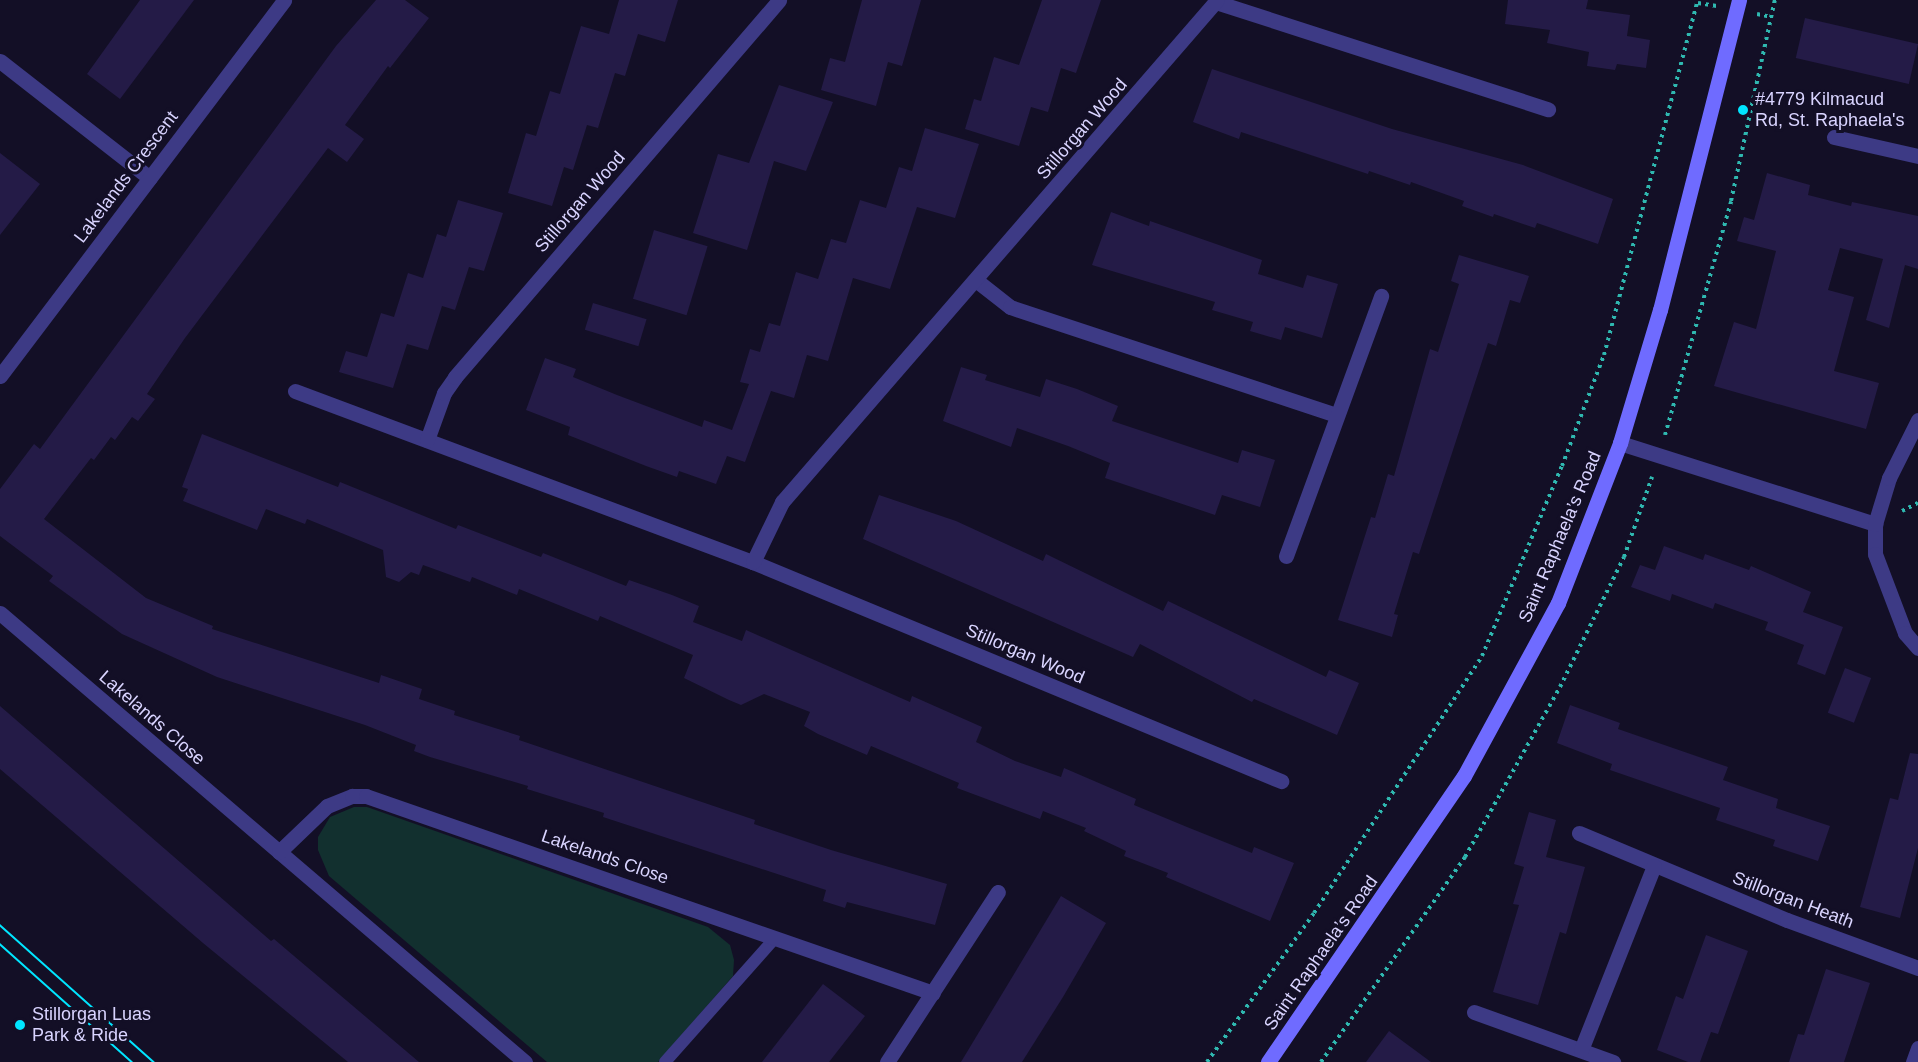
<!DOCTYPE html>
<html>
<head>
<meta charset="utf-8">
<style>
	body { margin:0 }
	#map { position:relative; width:1918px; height:1062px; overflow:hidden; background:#130f26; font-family:Helvetica,sans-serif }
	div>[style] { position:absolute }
	.green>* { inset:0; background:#12302f }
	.building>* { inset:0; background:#241b47; transform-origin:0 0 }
	.path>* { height:4px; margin-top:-2px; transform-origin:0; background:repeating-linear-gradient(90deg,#2fb8b0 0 3px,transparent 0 7.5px) }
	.lane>* { height:12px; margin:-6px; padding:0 6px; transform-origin:6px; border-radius:6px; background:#3d3a85 }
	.street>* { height:15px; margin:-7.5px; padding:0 7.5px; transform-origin:7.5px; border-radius:7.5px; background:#3d3a85 }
	.secondary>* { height:15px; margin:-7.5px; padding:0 7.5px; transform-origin:7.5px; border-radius:7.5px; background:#6f6bff }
	.tram>* { height:1.5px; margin:-0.75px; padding:0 0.75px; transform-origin:0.75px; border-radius:0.75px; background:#00e5ff }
	.dots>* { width:16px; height:16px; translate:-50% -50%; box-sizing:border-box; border:3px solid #130f26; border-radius:50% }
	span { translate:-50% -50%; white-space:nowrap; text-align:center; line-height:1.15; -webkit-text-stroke:6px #130f26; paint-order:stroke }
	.poi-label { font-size:18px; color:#d9d4ff }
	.left { translate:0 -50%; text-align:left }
	.street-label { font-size:18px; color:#d9d4ff }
</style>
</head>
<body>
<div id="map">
	<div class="green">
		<div style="clip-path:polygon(354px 807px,367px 807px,708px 927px,730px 945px,734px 960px,733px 976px,658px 1062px,547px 1062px,329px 876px,318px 850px,318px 837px,330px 817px)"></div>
	</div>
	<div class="building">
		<div style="clip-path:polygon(140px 0,194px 0,120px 99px,87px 74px)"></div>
		<div style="clip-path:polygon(376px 0,405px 0,429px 18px,390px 68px,388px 66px,345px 125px,364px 139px,347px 162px,328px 148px,185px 338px,147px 394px,155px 399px,138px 421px,132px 417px,115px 440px,111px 437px,94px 460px,91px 458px,44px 519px,146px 598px,213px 626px,212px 629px,379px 683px,381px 675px,422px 689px,419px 699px,455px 711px,454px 715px,520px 736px,519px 740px,755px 820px,754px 824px,831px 850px,947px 884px,935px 925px,847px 902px,845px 908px,823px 901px,826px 890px,603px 817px,604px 813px,527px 789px,528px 786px,430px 757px,414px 751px,416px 745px,365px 725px,217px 677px,122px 634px,49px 581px,53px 576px,0 536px,0 489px,34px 444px,40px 449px,336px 46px)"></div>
		<div style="clip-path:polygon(619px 0,678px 0,665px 42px,638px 34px,625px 76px,615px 73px,598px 128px,587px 125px,573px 170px,564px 167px,552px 206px,508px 193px,526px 133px,536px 136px,550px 91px,560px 94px,581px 26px,609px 34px)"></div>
		<div style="clip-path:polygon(862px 0,921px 0,902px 66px,888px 62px,876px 106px,821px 90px,830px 58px,845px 62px)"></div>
		<div style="clip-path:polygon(1042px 0,1101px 0,1076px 73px,1061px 68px,1048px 112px,1031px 107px,1019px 146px,965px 129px,974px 99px,981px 101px,994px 57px,1019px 65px)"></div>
		<div style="clip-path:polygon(1508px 0,1588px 0,1586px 9px,1630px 15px,1627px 36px,1650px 40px,1646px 68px,1617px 64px,1615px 70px,1587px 66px,1589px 52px,1547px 43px,1550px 30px,1505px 24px)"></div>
		<div style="left:1805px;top:18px;width:116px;height:41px;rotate:13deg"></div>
		<div style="clip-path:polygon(1212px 69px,1392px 129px,1523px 165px,1613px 199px,1598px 244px,1537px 223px,1535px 228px,1494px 214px,1493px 217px,1462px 206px,1464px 201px,1411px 182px,1410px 185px,1369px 171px,1368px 174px,1241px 132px,1239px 139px,1193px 122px)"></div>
		<div style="clip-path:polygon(779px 85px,833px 102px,806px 171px,774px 161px,747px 250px,693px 233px,718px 154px,749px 163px)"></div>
		<div style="clip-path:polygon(925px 128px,979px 144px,955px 218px,917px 207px,890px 289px,853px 278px,828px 361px,807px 355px,794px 398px,771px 391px,745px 462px,727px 456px,716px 484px,679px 471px,677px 477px,646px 466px,568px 435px,570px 427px,526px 410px,545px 358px,576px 369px,573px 377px,617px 395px,702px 427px,704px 420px,732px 430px,749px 384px,740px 382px,750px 349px,760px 352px,769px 323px,780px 326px,796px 272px,818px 279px,831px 239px,846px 243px,860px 200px,886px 208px,899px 167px,912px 171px)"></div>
		<div style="clip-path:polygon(0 153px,40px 184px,0 235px)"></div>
		<div style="clip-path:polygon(1767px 173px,1810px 185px,1808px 195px,1851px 206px,1852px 202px,1918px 216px,1918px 269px,1905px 265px,1889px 328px,1866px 320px,1883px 259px,1840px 248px,1828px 290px,1854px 297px,1834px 371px,1879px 383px,1866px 429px,1714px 386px,1734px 322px,1756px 329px,1776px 251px,1737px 241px,1744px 217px,1754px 220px)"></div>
		<div style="clip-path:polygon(458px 200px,503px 213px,484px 271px,469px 267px,455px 310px,442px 306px,428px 350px,407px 344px,393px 388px,339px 372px,346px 351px,367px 357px,381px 313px,394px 317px,408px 273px,423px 278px,437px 234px,446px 237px)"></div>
		<div style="clip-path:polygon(1111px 212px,1149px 226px,1150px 221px,1262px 260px,1258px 274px,1303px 288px,1307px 275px,1338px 284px,1322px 338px,1285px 327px,1281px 340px,1250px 331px,1253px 322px,1212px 310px,1215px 302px,1092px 265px)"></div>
		<div style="left:654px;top:230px;width:56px;height:72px;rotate:17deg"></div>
		<div style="clip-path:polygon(1459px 255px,1529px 276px,1520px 303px,1510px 300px,1496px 346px,1488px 343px,1419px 554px,1413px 552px,1394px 614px,1398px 615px,1392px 637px,1338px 620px,1371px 517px,1375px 518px,1388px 474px,1394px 476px,1430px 349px,1438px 352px,1459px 284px,1451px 281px)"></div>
		<div style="left:593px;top:303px;width:56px;height:28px;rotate:17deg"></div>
		<div style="clip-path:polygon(961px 367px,987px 375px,985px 380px,1040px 397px,1046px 379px,1077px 389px,1118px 406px,1112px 421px,1238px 463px,1242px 450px,1275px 460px,1260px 507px,1222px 495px,1215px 515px,1105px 478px,1110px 463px,1068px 446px,1017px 428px,1011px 447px,943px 421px)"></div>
		<div style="clip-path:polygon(202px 434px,338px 487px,340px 482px,456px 529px,458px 525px,541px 557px,543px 553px,626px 586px,629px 580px,672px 595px,699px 606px,693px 622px,742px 641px,746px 630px,910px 702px,912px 696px,982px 727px,976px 742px,1015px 761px,1061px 777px,1064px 768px,1136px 799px,1134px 805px,1187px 827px,1252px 853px,1254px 847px,1294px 863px,1270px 921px,1166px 877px,1168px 873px,1124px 856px,1126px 851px,1084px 831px,1086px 828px,1043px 811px,1040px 819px,957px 788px,959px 783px,871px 746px,867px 755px,818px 734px,804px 726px,810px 712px,764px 694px,741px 705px,729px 700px,684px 678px,693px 655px,600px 616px,598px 621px,519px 589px,517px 595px,472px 577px,470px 582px,423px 565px,419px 575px,411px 572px,399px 582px,386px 577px,383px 550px,307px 519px,305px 524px,266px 509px,257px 530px,183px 501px,188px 489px,182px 487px)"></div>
		<div style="clip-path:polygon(879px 495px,956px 521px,1043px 561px,1046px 554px,1163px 611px,1168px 601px,1326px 677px,1329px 670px,1359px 683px,1337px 735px,1254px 699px,1252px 702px,1140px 644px,1133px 657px,863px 539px)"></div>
		<div style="clip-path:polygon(1664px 546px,1703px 560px,1705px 554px,1749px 570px,1751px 566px,1811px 592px,1803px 612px,1843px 627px,1825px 675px,1797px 664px,1804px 645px,1765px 630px,1768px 622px,1715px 603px,1713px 609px,1672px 594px,1670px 601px,1631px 587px,1640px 565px,1655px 570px)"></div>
		<div style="left:1845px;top:668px;width:28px;height:48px;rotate:21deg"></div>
		<div style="clip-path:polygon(1570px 705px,1620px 723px,1618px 729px,1728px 767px,1723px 780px,1778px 799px,1776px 808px,1830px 826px,1818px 861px,1773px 846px,1775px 840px,1716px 820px,1720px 808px,1610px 770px,1612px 764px,1557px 743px)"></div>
		<div style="clip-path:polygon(0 706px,271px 941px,274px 939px,419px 1062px,348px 1062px,203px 943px,0 769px)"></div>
		<div style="clip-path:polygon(1910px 753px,1918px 754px,1918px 848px,1900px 918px,1860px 907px,1890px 798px,1898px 800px)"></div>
		<div style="clip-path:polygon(1529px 812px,1556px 820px,1546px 857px,1585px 867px,1566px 934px,1560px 932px,1538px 1005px,1493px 992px,1519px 905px,1513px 904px,1524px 867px,1514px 864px)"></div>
		<div style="clip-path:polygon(1061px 896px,1106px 923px,1063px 997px,1022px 1062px,961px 1062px)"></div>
		<div style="clip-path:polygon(1706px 935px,1748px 951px,1718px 1034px,1711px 1032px,1700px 1062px,1688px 1062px,1657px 1050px,1676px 996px,1683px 999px)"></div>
		<div style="clip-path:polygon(1826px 969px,1870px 983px,1844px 1062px,1789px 1062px,1798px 1034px,1804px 1035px)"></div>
		<div style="clip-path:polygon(823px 984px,865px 1016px,829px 1062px,762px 1062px)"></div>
		<div style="clip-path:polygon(1389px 1031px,1431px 1062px,1366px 1062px)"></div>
	</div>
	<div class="path">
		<div style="left:1698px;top:3px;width:19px;rotate:9deg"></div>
		<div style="left:1757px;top:14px;width:14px;rotate:12deg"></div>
		<div style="left:1665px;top:435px;width:243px;rotate:-74.2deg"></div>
		<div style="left:1731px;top:201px;width:206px;rotate:-77.7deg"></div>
		<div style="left:1902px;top:511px;width:18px;rotate:-27deg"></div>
		<div style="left:1207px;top:1062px;width:183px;rotate:-54.3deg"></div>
		<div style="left:1314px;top:913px;width:307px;rotate:-56.8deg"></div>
		<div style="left:1482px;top:656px;width:206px;rotate:-67.2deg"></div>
		<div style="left:1562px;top:466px;width:119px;rotate:-69.3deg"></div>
		<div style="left:1604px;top:355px;width:367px;rotate:-75.2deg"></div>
		<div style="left:1321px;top:1062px;width:251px;rotate:-54.9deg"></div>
		<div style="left:1465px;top:857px;width:195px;rotate:-60.8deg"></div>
		<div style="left:1560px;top:687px;width:145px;rotate:-63.8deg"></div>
		<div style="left:1624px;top:557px;width:85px;rotate:-70.7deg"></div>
	</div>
	<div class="lane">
		<div style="left:665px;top:1062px;width:166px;rotate:-48.4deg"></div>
	</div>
	<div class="street">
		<div style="left:1216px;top:2px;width:349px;rotate:17.9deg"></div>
		<div style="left:0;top:61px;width:190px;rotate:38deg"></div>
		<div style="left:1834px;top:137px;width:86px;rotate:12.7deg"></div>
		<div style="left:977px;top:281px;width:42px;rotate:38.2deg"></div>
		<div style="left:1010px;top:307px;width:344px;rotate:18.3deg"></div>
		<div style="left:0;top:376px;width:471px;rotate:-52.9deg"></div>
		<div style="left:295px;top:391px;width:489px;rotate:20.5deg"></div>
		<div style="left:753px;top:562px;width:572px;rotate:22.53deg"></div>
		<div style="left:427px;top:440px;width:50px;rotate:-70.1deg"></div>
		<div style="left:444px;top:393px;width:19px;rotate:-55deg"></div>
		<div style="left:455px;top:377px;width:497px;rotate:-49.3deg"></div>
		<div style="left:1620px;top:443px;width:268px;rotate:17.6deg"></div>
		<div style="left:1875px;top:524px;width:30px;rotate:90deg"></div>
		<div style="left:1875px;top:554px;width:85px;rotate:69.2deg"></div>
		<div style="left:1905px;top:633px;width:20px;rotate:49deg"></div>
		<div style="left:1875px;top:524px;width:48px;rotate:-73.1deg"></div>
		<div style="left:1889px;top:478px;width:65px;rotate:-63.4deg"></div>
		<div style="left:1286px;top:556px;width:277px;rotate:-69.9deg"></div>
		<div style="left:753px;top:562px;width:67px;rotate:-64.2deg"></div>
		<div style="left:782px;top:502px;width:664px;rotate:-49.09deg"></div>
		<div style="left:0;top:613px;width:691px;rotate:40.54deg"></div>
		<div style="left:1579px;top:833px;width:225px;rotate:22.7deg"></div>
		<div style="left:1787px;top:920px;width:140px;rotate:20.1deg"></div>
		<div style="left:279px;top:852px;width:66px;rotate:-43.8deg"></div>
		<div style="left:327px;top:806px;width:27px;rotate:-22deg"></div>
		<div style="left:352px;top:796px;width:14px"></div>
		<div style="left:366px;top:796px;width:600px;rotate:19.16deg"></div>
		<div style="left:1474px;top:1012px;width:148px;rotate:19.8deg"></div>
		<div style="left:1581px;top:1050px;width:198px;rotate:-68.4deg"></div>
		<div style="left:887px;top:1062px;width:203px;rotate:-56.9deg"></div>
		<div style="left:1913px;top:1062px;width:15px;rotate:-70deg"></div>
	</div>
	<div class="secondary">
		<div style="left:1268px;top:1062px;width:347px;rotate:-55.6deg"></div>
		<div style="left:1464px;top:776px;width:197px;rotate:-61.5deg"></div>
		<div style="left:1558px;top:603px;width:172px;rotate:-68.8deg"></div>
		<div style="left:1620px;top:443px;width:139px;rotate:-73.3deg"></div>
		<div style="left:1660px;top:310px;width:320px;rotate:-75.7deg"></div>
	</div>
	<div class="tram">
		<div style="left:0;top:925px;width:206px;rotate:41.7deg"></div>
		<div style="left:0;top:944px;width:177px;rotate:41.8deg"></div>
	</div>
	<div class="dots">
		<div style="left:1743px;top:110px;background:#00e5ff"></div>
		<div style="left:20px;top:1025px;background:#00e5ff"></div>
	</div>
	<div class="poi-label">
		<span class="left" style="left:1755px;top:110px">#4779 Kilmacud<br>Rd, St. Raphaela's</span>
		<span class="left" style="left:32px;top:1025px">Stillorgan Luas<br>Park &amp; Ride</span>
	</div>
	<div class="street-label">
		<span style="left:1082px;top:129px;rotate:-49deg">Stillorgan Wood</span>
		<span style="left:126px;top:177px;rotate:-53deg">Lakelands Crescent</span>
		<span style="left:580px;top:202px;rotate:-49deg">Stillorgan Wood</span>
		<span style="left:1560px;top:537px;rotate:-67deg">Saint Raphaela’s Road</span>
		<span style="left:1025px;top:654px;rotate:23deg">Stillorgan Wood</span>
		<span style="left:152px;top:718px;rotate:41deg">Lakelands Close</span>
		<span style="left:605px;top:857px;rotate:19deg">Lakelands Close</span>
		<span style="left:1793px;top:900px;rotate:21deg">Stillorgan Heath</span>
		<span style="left:1321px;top:953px;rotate:-55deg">Saint Raphaela’s Road</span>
	</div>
</div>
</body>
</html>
